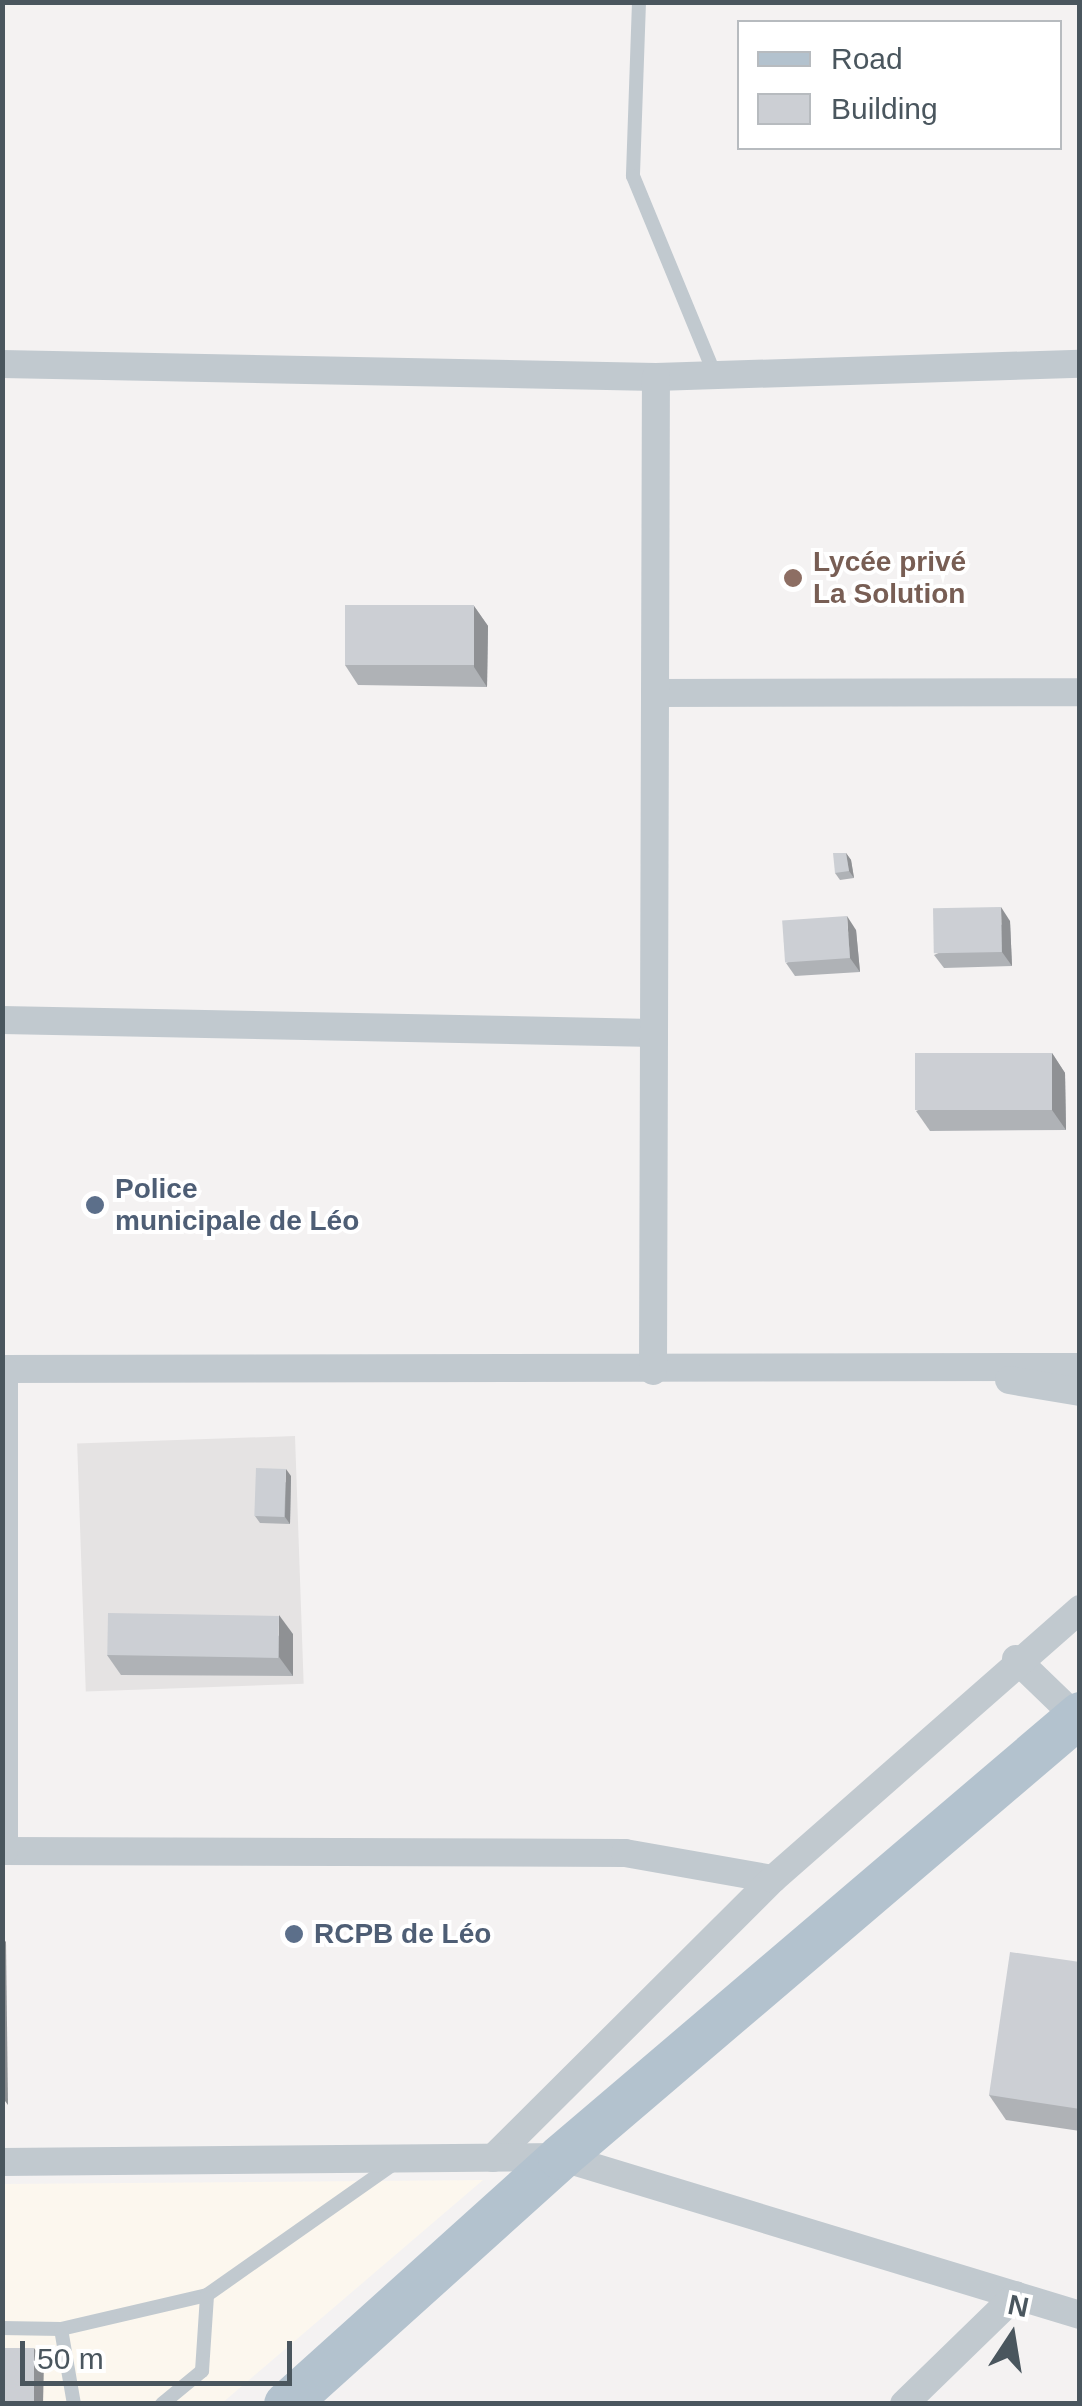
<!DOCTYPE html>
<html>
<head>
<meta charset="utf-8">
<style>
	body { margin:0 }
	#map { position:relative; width:1082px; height:2406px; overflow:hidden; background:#f4f2f2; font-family:Arial,sans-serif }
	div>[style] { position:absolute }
	.commercial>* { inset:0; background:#fcf7ee }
	.education>* { inset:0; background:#e5e3e3; transform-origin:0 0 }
	.lane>* { height:14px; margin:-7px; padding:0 7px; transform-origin:7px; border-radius:7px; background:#c1c9cf }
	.street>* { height:28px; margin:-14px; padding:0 14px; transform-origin:14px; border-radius:14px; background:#c1c9cf }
	.primary>* { height:45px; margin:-22.5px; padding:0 22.5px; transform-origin:22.5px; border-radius:22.5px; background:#b3c2ce }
	.wall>* { inset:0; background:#afb2b6 }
	.shaded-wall>* { inset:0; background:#8f9194 }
	.building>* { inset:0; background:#cccfd4; transform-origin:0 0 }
	.dots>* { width:28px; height:28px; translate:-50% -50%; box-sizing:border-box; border:5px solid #fff; border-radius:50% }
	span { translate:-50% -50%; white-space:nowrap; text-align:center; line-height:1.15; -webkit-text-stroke:8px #fff; paint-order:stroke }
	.education-label { font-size:28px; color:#785e54; font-weight:700 }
	.left { translate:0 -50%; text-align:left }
	.service-label { font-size:28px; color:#4e5e75; font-weight:700 }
	.frame { position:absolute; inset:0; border:5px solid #4a565e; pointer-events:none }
	.legend { position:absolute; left:737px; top:20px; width:325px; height:130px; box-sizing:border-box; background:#fff; border:2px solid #b7bbbf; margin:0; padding:12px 18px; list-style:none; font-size:30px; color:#4a565e }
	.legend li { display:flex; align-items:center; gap:20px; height:50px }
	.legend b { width:50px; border:2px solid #b7bbbf }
	.north { position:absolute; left:962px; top:2286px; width:100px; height:100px; -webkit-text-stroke:8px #fff; paint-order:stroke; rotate:12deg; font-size:28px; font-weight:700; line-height:40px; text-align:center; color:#4a565e }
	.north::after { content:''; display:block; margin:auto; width:35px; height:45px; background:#4a565e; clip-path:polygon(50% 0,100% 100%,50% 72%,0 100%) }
	.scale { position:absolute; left:20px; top:2341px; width:272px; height:45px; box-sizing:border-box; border:5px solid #4a565e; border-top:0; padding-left:12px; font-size:30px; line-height:35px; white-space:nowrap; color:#4a565e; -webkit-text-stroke:8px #fff; paint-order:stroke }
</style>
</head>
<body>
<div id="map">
	<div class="commercial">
		<div style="clip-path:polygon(483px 2180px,221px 2404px,3px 2403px,2px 2184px)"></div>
	</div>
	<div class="education">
		<div style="left:295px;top:1436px;width:248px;height:218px;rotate:88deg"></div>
	</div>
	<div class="lane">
		<div style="left:639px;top:2px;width:174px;rotate:92deg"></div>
		<div style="left:633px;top:176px;width:215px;rotate:67.6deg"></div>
		<div style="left:2px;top:2328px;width:59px;rotate:1deg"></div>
		<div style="left:61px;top:2329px;width:150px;rotate:-13.1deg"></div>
		<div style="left:207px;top:2295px;width:231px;rotate:-35.1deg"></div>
		<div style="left:61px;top:2329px;width:76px;rotate:80.2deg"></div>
		<div style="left:162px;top:2404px;width:52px;rotate:-39.5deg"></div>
		<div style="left:202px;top:2371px;width:76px;rotate:-86.2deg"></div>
	</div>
	<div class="street">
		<div style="left:2px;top:364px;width:654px;rotate:1.14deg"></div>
		<div style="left:656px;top:377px;width:424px;rotate:-1.8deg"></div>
		<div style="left:655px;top:693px;width:425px;rotate:-0.1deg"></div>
		<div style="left:2px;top:1020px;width:652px;rotate:1.14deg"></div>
		<div style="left:2px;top:1369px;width:1078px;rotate:-0.11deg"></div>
		<div style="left:653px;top:1371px;width:994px;rotate:-89.83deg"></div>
		<div style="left:1009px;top:1380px;width:72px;rotate:9.6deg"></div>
		<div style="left:1016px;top:1659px;width:83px;rotate:44deg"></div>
		<div style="left:2px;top:1851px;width:623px;rotate:0.18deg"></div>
		<div style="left:625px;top:1853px;width:150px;rotate:10deg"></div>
		<div style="left:4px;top:1851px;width:482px;rotate:-90deg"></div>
		<div style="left:493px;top:2158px;width:395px;rotate:-44.9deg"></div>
		<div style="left:773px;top:1879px;width:409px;rotate:-41.3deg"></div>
		<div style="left:2px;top:2162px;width:558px;rotate:-0.51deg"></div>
		<div style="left:560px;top:2157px;width:543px;rotate:16.9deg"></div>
		<div style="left:904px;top:2404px;width:156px;rotate:-44.2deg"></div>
	</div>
	<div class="primary">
		<div style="left:286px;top:2404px;width:369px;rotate:-42deg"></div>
		<div style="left:560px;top:2157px;width:683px;rotate:-40.43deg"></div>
	</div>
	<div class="wall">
		<div style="clip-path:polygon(474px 606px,488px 626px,487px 687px,358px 685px,345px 665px)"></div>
		<div style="clip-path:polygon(846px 853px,851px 860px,854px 878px,840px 880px,835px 873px)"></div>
		<div style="clip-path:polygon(1010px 921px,1012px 966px,944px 968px,934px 955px)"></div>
		<div style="clip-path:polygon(856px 930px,860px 972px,795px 976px,786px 963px)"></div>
		<div style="clip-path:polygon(1052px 1053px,1065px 1073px,1066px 1130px,930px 1131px,916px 1111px)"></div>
		<div style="clip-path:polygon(291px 1476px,290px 1524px,260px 1523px,255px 1516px)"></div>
		<div style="clip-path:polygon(293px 1634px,293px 1676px,121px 1675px,107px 1655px)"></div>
		<div style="clip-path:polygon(1080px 1962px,1080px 2131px,1006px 2120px,989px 2095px)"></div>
	</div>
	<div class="shaded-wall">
		<div style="clip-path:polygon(474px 606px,488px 626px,487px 687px,474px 667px)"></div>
		<div style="clip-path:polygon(846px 853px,851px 860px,854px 878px,849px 871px)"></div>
		<div style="clip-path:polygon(1001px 907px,1010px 921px,1012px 966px,1002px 952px)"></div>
		<div style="clip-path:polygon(847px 916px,856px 930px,860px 972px,850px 958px)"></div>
		<div style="clip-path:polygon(1052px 1053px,1065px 1073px,1066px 1130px,1052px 1110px)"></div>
		<div style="clip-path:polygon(286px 1469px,291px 1476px,290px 1524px,285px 1517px)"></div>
		<div style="clip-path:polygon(279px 1615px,293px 1634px,293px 1676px,279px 1657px)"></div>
		<div style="clip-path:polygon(2px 1937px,6px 1942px,8px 2105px,2px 2097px)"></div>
		<div style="clip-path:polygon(34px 2348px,44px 2362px,43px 2404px,34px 2404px)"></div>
	</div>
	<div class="building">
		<div style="left:345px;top:605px;width:129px;height:60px"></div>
		<div style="clip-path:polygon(833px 853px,846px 853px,849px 871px,835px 873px)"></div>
		<div style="left:1001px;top:907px;width:45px;height:68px;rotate:89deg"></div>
		<div style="left:847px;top:916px;width:42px;height:65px;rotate:86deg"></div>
		<div style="left:1052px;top:1053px;width:57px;height:137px;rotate:90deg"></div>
		<div style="left:256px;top:1468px;width:30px;height:48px;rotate:2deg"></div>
		<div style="left:108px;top:1613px;width:171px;height:42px;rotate:1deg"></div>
		<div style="clip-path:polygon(1010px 1952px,1080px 1962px,1080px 2109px,989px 2095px)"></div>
		<div style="left:2px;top:2348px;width:32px;height:56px"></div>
	</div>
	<div class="dots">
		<div style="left:793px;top:578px;background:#8d6e63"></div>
		<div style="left:95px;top:1205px;background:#5c6f8a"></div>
		<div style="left:294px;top:1934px;background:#5c6f8a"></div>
	</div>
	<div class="education-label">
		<span class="left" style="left:813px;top:578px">Lycée privé<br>La Solution</span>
	</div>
	<div class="service-label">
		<span class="left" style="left:115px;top:1205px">Police<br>municipale de Léo</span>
		<span class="left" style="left:314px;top:1934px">RCPB de Léo</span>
	</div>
	<div class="frame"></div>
	<ul class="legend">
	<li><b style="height:12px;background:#b3c2ce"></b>Road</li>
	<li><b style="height:28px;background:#cccfd4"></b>Building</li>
	</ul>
	<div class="north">N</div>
	<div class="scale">50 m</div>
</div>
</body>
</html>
